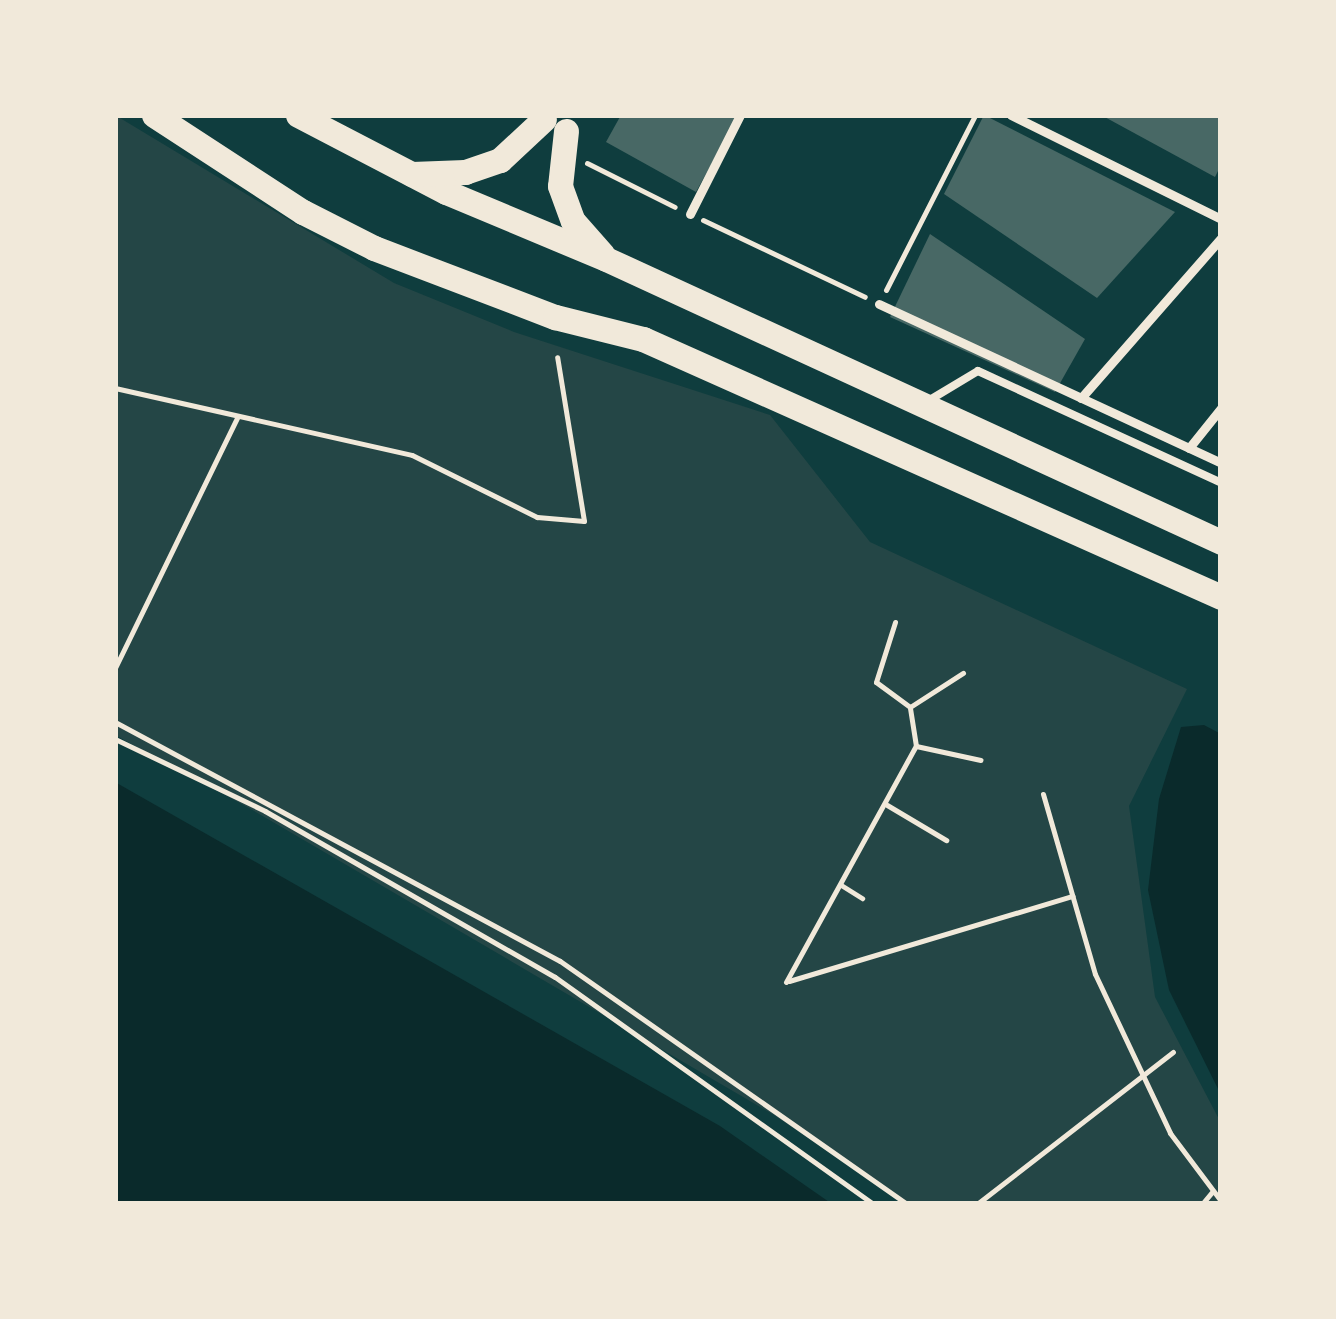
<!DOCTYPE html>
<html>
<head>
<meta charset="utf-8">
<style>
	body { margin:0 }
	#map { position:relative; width:1336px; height:1319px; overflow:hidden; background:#0f3d3e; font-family:Merriweather,serif }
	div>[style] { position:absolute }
	.green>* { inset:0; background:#244646 }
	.water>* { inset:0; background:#0a2a2b }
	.building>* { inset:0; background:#486865 }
	.path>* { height:5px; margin:-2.5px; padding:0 2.5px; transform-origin:2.5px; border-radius:2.5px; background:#f1e9da }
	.service>* { height:8px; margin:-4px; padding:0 4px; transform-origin:4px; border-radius:4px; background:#f1e9da }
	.pedestrian>* { height:9px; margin:-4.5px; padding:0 4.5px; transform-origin:4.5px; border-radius:4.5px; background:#f1e9da }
	.primary>* { height:25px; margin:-12.5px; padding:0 12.5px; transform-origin:12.5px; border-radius:12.5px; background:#f1e9da }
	span { translate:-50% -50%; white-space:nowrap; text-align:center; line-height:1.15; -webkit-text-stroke:8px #f1e9da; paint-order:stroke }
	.frame { position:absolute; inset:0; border:118px solid #f1e9da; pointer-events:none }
</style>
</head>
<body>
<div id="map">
	<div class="green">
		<div style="clip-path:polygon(115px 115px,394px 283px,514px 332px,770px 415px,870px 542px,1187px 689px,1129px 806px,1155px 997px,1221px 1123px,1221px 1204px,906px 1204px,774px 1115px,249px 808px,115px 735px)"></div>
	</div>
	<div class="water">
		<div style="clip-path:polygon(1204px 725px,1221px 734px,1221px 1095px,1169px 990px,1148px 890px,1159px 799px,1181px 727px)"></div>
		<div style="clip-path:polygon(115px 782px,720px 1126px,832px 1204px,115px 1204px)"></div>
	</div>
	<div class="building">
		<div style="clip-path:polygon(621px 115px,738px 115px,696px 192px,606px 142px)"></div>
		<div style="clip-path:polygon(984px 115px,1175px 212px,1097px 298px,944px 194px)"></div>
		<div style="clip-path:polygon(1101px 115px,1221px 115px,1221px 165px,1215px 177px)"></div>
		<div style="clip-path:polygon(930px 234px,1085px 339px,1055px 392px,890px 317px)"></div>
	</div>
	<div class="path">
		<div style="left:587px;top:163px;width:98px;rotate:26.6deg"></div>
		<div style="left:703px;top:220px;width:179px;rotate:25.4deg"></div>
		<div style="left:886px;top:290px;width:196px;rotate:-63deg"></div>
		<div style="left:115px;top:388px;width:304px;rotate:12.7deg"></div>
		<div style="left:412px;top:455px;width:140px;rotate:26.4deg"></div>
		<div style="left:537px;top:517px;width:47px;rotate:4.9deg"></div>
		<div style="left:584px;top:521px;width:166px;rotate:-99.3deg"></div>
		<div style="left:115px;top:668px;width:280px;rotate:-64deg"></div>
		<div style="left:910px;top:707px;width:63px;rotate:-32.7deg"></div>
		<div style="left:115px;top:722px;width:505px;rotate:28.24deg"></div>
		<div style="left:560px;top:961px;width:424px;rotate:35deg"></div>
		<div style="left:115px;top:739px;width:166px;rotate:25.6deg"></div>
		<div style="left:265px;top:811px;width:334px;rotate:29.8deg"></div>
		<div style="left:555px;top:977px;width:391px;rotate:35.5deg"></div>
		<div style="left:916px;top:746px;width:66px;rotate:12.3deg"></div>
		<div style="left:1043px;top:794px;width:187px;rotate:73.9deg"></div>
		<div style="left:1095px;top:974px;width:176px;rotate:64.7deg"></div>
		<div style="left:1170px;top:1133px;width:85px;rotate:53.1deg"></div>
		<div style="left:887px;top:805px;width:69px;rotate:30.7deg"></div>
		<div style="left:841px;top:885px;width:25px;rotate:32deg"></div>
		<div style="left:789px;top:981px;width:296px;rotate:-16.7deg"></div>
		<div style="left:786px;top:982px;width:269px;rotate:-61.2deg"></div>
		<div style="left:916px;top:746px;width:39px;rotate:-99deg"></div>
		<div style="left:910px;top:707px;width:42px;rotate:-143.7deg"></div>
		<div style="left:876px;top:682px;width:63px;rotate:-72.4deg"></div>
		<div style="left:977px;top:1204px;width:248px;rotate:-37.8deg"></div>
		<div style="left:1202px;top:1204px;width:17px;rotate:-50deg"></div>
	</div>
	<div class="service">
		<div style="left:928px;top:401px;width:58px;rotate:-31deg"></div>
		<div style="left:978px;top:371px;width:268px;rotate:24.7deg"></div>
	</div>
	<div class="pedestrian">
		<div style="left:1011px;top:115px;width:234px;rotate:26.3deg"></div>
		<div style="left:690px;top:214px;width:111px;rotate:-63.2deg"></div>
		<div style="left:879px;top:304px;width:377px;rotate:24.9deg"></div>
		<div style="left:1081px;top:398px;width:213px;rotate:-48.8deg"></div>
		<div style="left:1189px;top:448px;width:51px;rotate:-51.3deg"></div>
	</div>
	<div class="primary">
		<div style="left:154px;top:115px;width:178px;rotate:33.1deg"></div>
		<div style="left:303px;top:212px;width:80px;rotate:26.9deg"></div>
		<div style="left:374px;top:248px;width:194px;rotate:20.9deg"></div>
		<div style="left:555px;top:317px;width:91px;rotate:14deg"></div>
		<div style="left:643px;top:339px;width:633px;rotate:24.05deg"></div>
		<div style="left:298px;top:115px;width:167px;rotate:27.5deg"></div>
		<div style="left:446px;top:192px;width:173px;rotate:22.7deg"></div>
		<div style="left:606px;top:259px;width:677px;rotate:24.71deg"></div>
		<div style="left:566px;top:131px;width:55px;rotate:96.2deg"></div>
		<div style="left:560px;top:186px;width:37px;rotate:70deg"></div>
		<div style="left:573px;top:221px;width:45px;rotate:48.6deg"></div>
		<div style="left:412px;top:174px;width:53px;rotate:-2.2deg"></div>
		<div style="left:465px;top:172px;width:37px;rotate:-19deg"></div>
		<div style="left:500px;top:160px;width:60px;rotate:-43deg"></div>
	</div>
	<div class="frame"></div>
</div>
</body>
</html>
